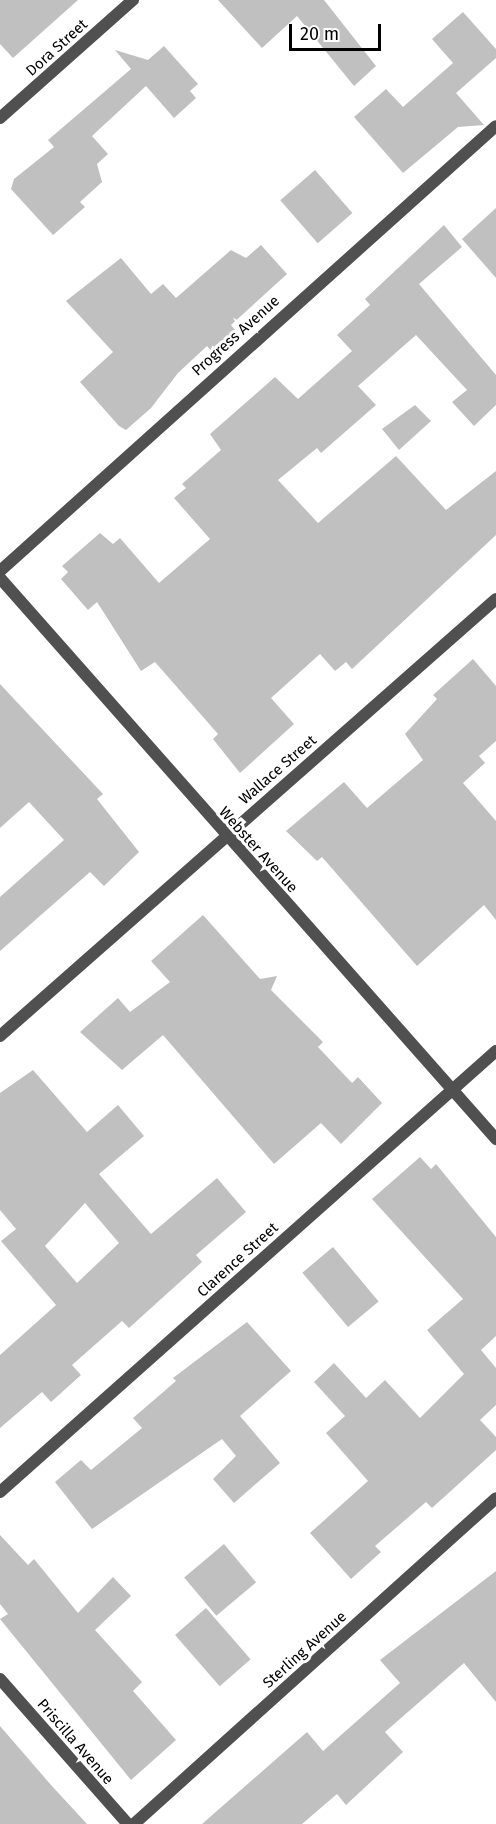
<!DOCTYPE html>
<html>
<head>
<meta charset="utf-8">
<style>
	body { margin:0 }
	#map { position:relative; width:496px; height:1824px; overflow:hidden; background:#fff; font-family:"Fira Sans",sans-serif }
	div>[style] { position:absolute }
	.building>* { inset:0; background:#c0c0c0; transform-origin:0 0 }
	.minor>* { height:12px; margin:-6px; padding:0 6px; transform-origin:6px; border-radius:6px; background:#505050 }
	.tertiary>* { height:12px; margin:-6px; padding:0 6px; transform-origin:6px; border-radius:6px; background:#505050 }
	span { translate:-50% -50%; white-space:nowrap; text-align:center; line-height:1.15; -webkit-text-stroke:6px #fff; paint-order:stroke }
	.street-label { font-size:15px; color:#000 }
	.scale { position:absolute; left:289px; top:24px; width:92px; height:27px; box-sizing:border-box; border:3px solid #000; border-top:0; padding-left:8px; font-size:18px; line-height:21px; white-space:nowrap; color:#000; -webkit-text-stroke:4px #fff; paint-order:stroke }
</style>
</head>
<body>
<div id="map">
	<div class="building">
		<div style="clip-path:polygon(0 0,78px 0,13px 58px,0 44px)"></div>
		<div style="clip-path:polygon(218px 0,324px 0,376px 66px,354px 86px,297px 16px,262px 48px)"></div>
		<div style="clip-path:polygon(463px 12px,496px 49px,496px 58px,456px 93px,484px 125px,458px 127px,403px 173px,354px 117px,386px 89px,403px 107px,453px 63px,432px 39px)"></div>
		<div style="clip-path:polygon(164px 46px,198px 84px,190px 91px,196px 98px,174px 118px,146px 86px,92px 136px,108px 154px,97px 164px,102px 182px,80px 202px,85px 207px,53px 235px,11px 189px,14px 179px,54px 147px,48px 140px,131px 69px,115px 50px,148px 60px)"></div>
		<div style="left:315px;top:170px;width:57px;height:46px;rotate:49deg"></div>
		<div style="clip-path:polygon(496px 208px,496px 278px,462px 239px)"></div>
		<div style="clip-path:polygon(444px 225px,462px 247px,419px 284px,496px 375px,496px 405px,474px 426px,452px 402px,467px 390px,416px 335px,358px 386px,376px 405px,321px 453px,317px 448px,278px 480px,318px 523px,396px 456px,446px 510px,496px 471px,496px 535px,352px 669px,346px 662px,335px 671px,320px 654px,271px 698px,294px 724px,240px 773px,213px 739px,218px 734px,155px 662px,141px 671px,97px 602px,88px 610px,61px 579px,68px 572px,62px 566px,100px 533px,113px 544px,120px 538px,159px 583px,210px 539px,174px 498px,186px 488px,182px 484px,221px 450px,210px 434px,275px 377px,298px 399px,352px 351px,337px 335px,370px 305px,365px 299px)"></div>
		<div style="clip-path:polygon(261px 245px,287px 274px,231px 325px,236px 331px,212px 352px,207px 346px,178px 373px,151px 408px,126px 430px,119px 426px,80px 382px,113px 352px,66px 301px,121px 258px,151px 294px,163px 284px,176px 298px,231px 250px,246px 258px)"></div>
		<div style="clip-path:polygon(415px 405px,431px 421px,399px 450px,382px 429px)"></div>
		<div style="clip-path:polygon(473px 659px,496px 686px,496px 741px,479px 756px,485px 763px,463px 783px,496px 821px,496px 920px,484px 905px,417px 966px,322px 857px,317px 861px,286px 831px,344px 782px,367px 808px,423px 760px,405px 734px,437px 699px,433px 695px)"></div>
		<div style="clip-path:polygon(0 684px,103px 794px,97px 799px,139px 852px,104px 886px,90px 872px,0 951px,0 897px,64px 840px,29px 802px,0 828px)"></div>
		<div style="clip-path:polygon(203px 915px,260px 979px,277px 976px,271px 990px,323px 1042px,318px 1047px,352px 1083px,358px 1077px,382px 1103px,341px 1144px,321px 1123px,274px 1164px,163px 1035px,122px 1070px,80px 1032px,118px 998px,130px 1012px,170px 982px,151px 961px)"></div>
		<div style="clip-path:polygon(evenodd,33px 1070px,87px 1132px,118px 1105px,144px 1136px,99px 1174px,151px 1234px,217px 1178px,246px 1212px,196px 1255px,202px 1262px,129px 1328px,122px 1321px,72px 1365px,81px 1375px,51px 1402px,42px 1392px,0 1428px,0 1355px,56px 1305px,1px 1241px,16px 1229px,0 1210px,0 1093px,33px 1070px,85px 1203px,119px 1243px,77px 1283px,45px 1246px,85px 1203px)"></div>
		<div style="clip-path:polygon(420px 1157px,431px 1169px,436px 1164px,496px 1237px,496px 1336px,481px 1350px,496px 1368px,496px 1405px,480px 1420px,496px 1437px,496px 1450px,432px 1508px,426px 1502px,375px 1546px,381px 1552px,351px 1579px,310px 1533px,368px 1481px,326px 1433px,345px 1416px,314px 1382px,334px 1363px,366px 1398px,385px 1380px,420px 1418px,464px 1374px,427px 1330px,463px 1299px,372px 1199px)"></div>
		<div style="left:333px;top:1247px;width:71px;height:40px;rotate:50deg"></div>
		<div style="clip-path:polygon(247px 1322px,291px 1371px,240px 1416px,280px 1463px,234px 1503px,213px 1479px,236px 1456px,222px 1439px,92px 1529px,55px 1482px,81px 1460px,91px 1470px,142px 1428px,133px 1418px,176px 1381px,173px 1378px)"></div>
		<div style="clip-path:polygon(0 1535px,28px 1565px,34px 1559px,78px 1613px,113px 1577px,131px 1596px,95px 1630px,142px 1682px,133px 1691px,176px 1740px,131px 1780px,0 1619px,8px 1614px,0 1604px)"></div>
		<div style="left:224px;top:1544px;width:50px;height:52px;rotate:50deg"></div>
		<div style="clip-path:polygon(496px 1571px,496px 1702px,464px 1663px,385px 1732px,403px 1752px,346px 1805px,337px 1794px,302px 1824px,202px 1824px,307px 1732px,323px 1751px,400px 1683px,380px 1660px)"></div>
		<div style="left:206px;top:1608px;width:68px;height:41px;rotate:49deg"></div>
		<div style="clip-path:polygon(0 1726px,51px 1785px,87px 1824px,0 1824px)"></div>
	</div>
	<div class="minor">
		<div style="left:0;top:118px;width:178px;rotate:-41.6deg"></div>
		<div style="left:0;top:571px;width:666px;rotate:-41.9deg"></div>
		<div style="left:0;top:1036px;width:661px;rotate:-41.38deg"></div>
		<div style="left:0;top:1492px;width:664px;rotate:-41.64deg"></div>
		<div style="left:0;top:1679px;width:193px;rotate:48.6deg"></div>
		<div style="left:134px;top:1824px;width:487px;rotate:-42deg"></div>
	</div>
	<div class="tertiary">
		<div style="left:0;top:578px;width:749px;rotate:48.52deg"></div>
	</div>
	<div class="street-label">
		<span style="left:57px;top:48px;rotate:-42deg">Dora Street</span>
		<span style="left:236px;top:336px;rotate:-42deg">Progress Avenue</span>
		<span style="left:278px;top:770px;rotate:-41deg">Wallace Street</span>
		<span style="left:258px;top:850px;rotate:48deg">Webster Avenue</span>
		<span style="left:238px;top:1260px;rotate:-42deg">Clarence Street</span>
		<span style="left:305px;top:1650px;rotate:-42deg">Sterling Avenue</span>
		<span style="left:75px;top:1742px;rotate:49deg">Priscilla Avenue</span>
	</div>
	<div class="scale">20 m</div>
</div>
</body>
</html>
